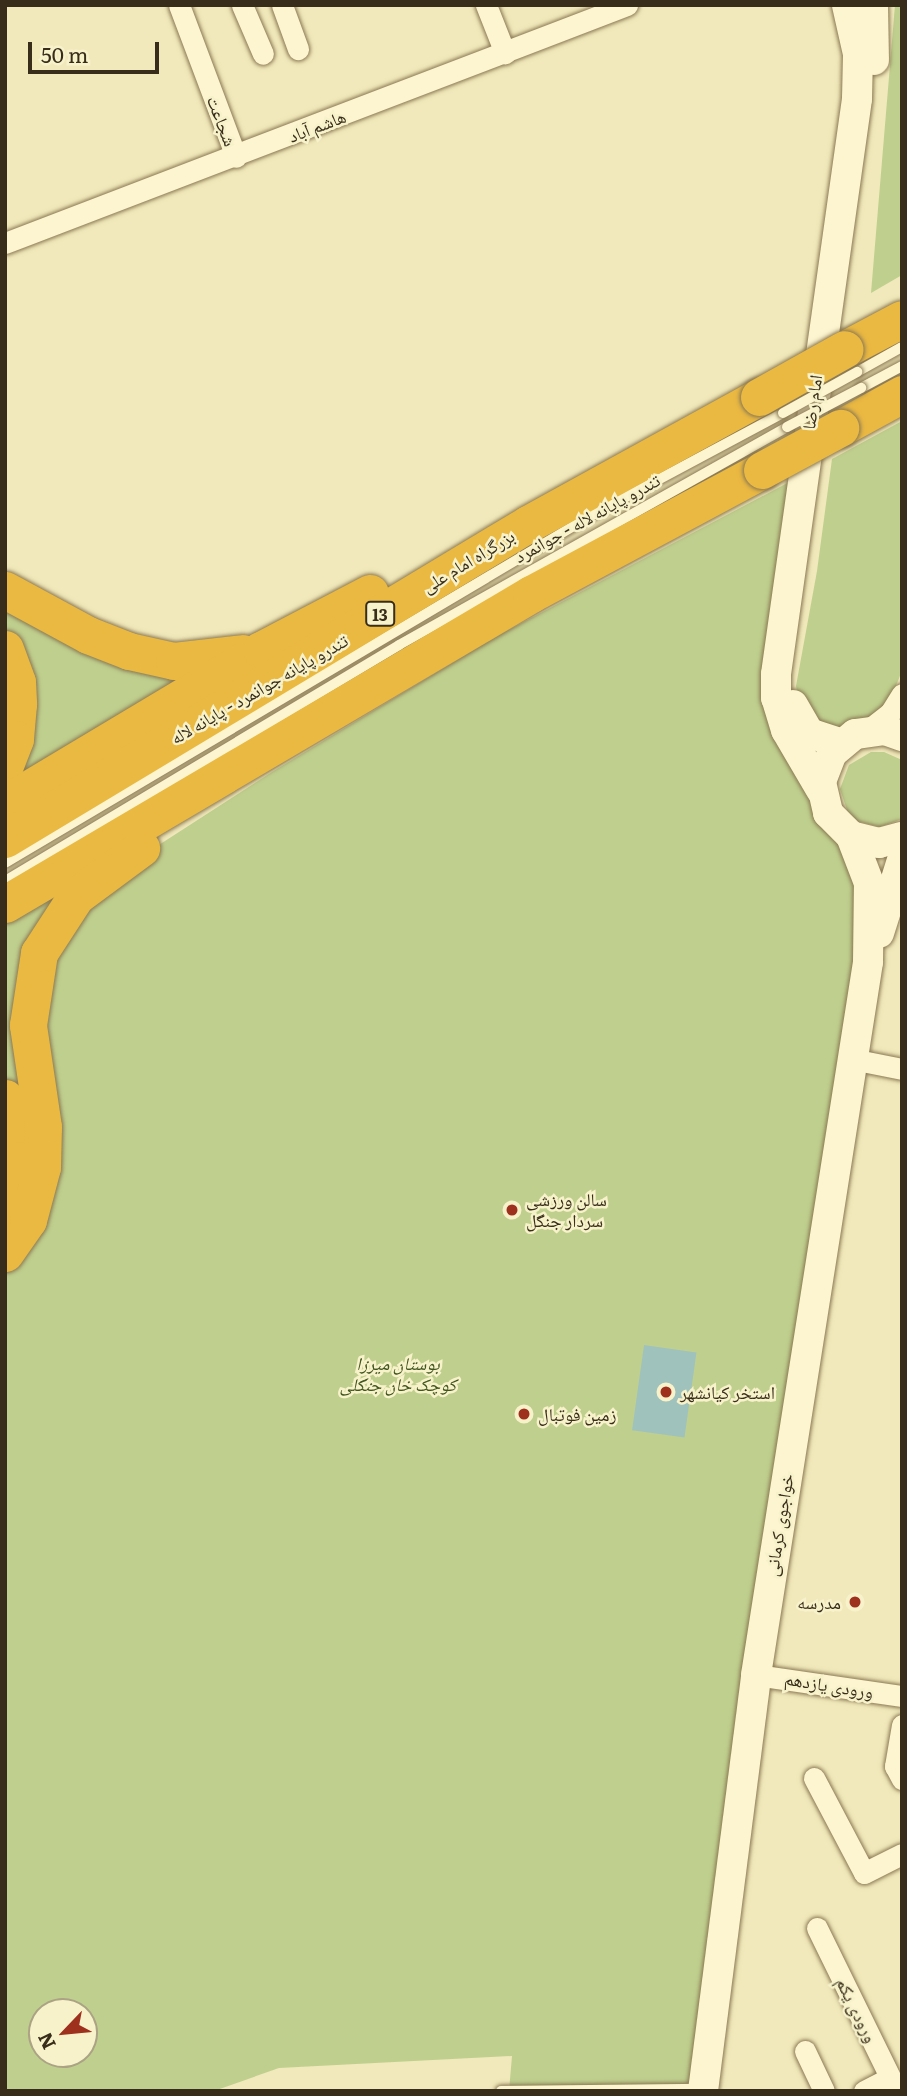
<!DOCTYPE html>
<html>
<head>
<meta charset="utf-8">
<style>
	body { margin:0 }
	#map { position:relative; width:907px; height:2096px; overflow:hidden; background:#f1e9bb; font-family:Literata,"Noto Naskh Arabic",serif }
	div>[style] { position:absolute }
	.green>* { inset:0; background:#bfd08e }
	.water>* { inset:0; background:#a0c2bd; transform-origin:0 0 }
	.roads { filter:drop-shadow(0 0 2px #8a7853) drop-shadow(0 0 2px #8a7853) }
	.lane>* { height:10px; margin:-5px; padding:0 5px; transform-origin:5px; border-radius:5px; background:#fcf5cf }
	.street>* { height:21px; margin:-10.5px; padding:0 10.5px; transform-origin:10.5px; border-radius:10.5px; background:#fcf5cf }
	.secondary>* { height:30px; margin:-15px; padding:0 15px; transform-origin:15px; border-radius:15px; background:#fcf5cf }
	.highway>* { height:37px; margin:-18.5px; padding:0 18.5px; transform-origin:18.5px; border-radius:18.5px; background:#eab942 }
	.bridges { filter:drop-shadow(0 0 2px #8a7853) drop-shadow(0 0 2px #8a7853) }
	.lane-bridge>* { height:10px; margin:-5px; padding:0 5px; transform-origin:5px; border-radius:5px; background:#fcf5cf }
	.highway-bridge>* { height:37px; margin:-18.5px; padding:0 18.5px; transform-origin:18.5px; border-radius:18.5px; background:#eab942 }
	.dots>* { width:19px; height:19px; translate:-50% -50%; box-sizing:border-box; border:4px solid #f8f2cb; border-radius:50% }
	span { translate:-50% -50%; white-space:nowrap; text-align:center; line-height:1.15; -webkit-text-stroke:5px #f8f2cb; paint-order:stroke }
	.shield-label span { padding:2px 5px; background:#f8f2cb; border:2px solid; border-radius:5px; -webkit-text-stroke-width:0 }
	.shield-label { font-size:16px; color:#382d1a; font-weight:700 }
	.street-label { font-size:18px; color:#382d1a }
	.poi-label { font-size:18px; color:#382d1a }
	.left { translate:0 -50%; text-align:left }
	.right { translate:-100% -50%; text-align:right }
	.park-label { font-size:18px; color:#40561f; font-style:italic }
	.frame { position:absolute; inset:0; border:7px solid #382d1a; pointer-events:none }
	.north { position:absolute; left:28px; top:1998px; width:70px; height:70px; box-sizing:border-box; background:#f8f2cb; border:2px solid #aba384; border-radius:50%; rotate:244deg; font-size:19px; font-weight:700; line-height:28px; text-align:center; color:#382d1a }
	.north::after { content:''; display:block; margin:auto; width:24px; height:32px; background:#9e301e; clip-path:polygon(50% 0,100% 100%,50% 72%,0 100%) }
	.scale { position:absolute; left:28px; top:42px; width:131px; height:32px; box-sizing:border-box; border:4px solid #382d1a; border-top:0; padding-left:9px; font-size:21px; line-height:24px; white-space:nowrap; color:#382d1a; -webkit-text-stroke:5px #f8f2cb; paint-order:stroke }
</style>
</head>
<body>
<div id="map">
	<div class="green">
		<div style="clip-path:polygon(895px 5px,902px 5px,902px 275px,871px 293px)"></div>
		<div style="clip-path:polygon(902px 421px,902px 671px,893px 693px,876px 715px,831px 734px,798px 698px,796px 686px,817px 571px,832px 459px)"></div>
		<div style="clip-path:polygon(evenodd,795px 479px,773px 666px,863px 902px,691px 2091px,509px 2091px,512px 2056px,279px 2068px,214px 2091px,5px 2091px,5px 1262px,42px 962px,117px 872px,272px 772px,497px 636px,795px 479px,42px 2012px,84px 2012px,84px 2054px,42px 2054px,42px 2012px)"></div>
		<div style="clip-path:polygon(5px 599px,227px 664px,5px 796px,14px 640px,5px 628px)"></div>
		<div style="clip-path:polygon(871px 752px,884px 752px,902px 760px,902px 819px,880px 827px,857px 821px,848px 813px,840px 789px,849px 765px)"></div>
		<div style="clip-path:polygon(203px 800px,70px 894px,29px 1070px,5px 1225px,5px 918px)"></div>
	</div>
	<div class="water">
		<div style="left:644px;top:1345px;width:53px;height:86px;rotate:8deg"></div>
	</div>
	<div class="roads">
		<div class="lane">
			<div style="left:857px;top:372px;width:51px;rotate:-29.1deg"></div>
			<div style="left:861px;top:388px;width:47px;rotate:-28.2deg"></div>
			<div style="left:5px;top:863px;width:685px;rotate:-30.65deg"></div>
			<div style="left:594px;top:514px;width:214px;rotate:-28.1deg"></div>
			<div style="left:5px;top:881px;width:459px;rotate:-30.9deg"></div>
			<div style="left:399px;top:645px;width:445px;rotate:-29.3deg"></div>
			<div style="left:501px;top:2091px;width:199px;rotate:-0.6deg"></div>
		</div>
		<div class="street">
			<div style="left:179px;top:5px;width:162px;rotate:69.4deg"></div>
			<div style="left:242px;top:5px;width:53px;rotate:66.8deg"></div>
			<div style="left:282px;top:5px;width:47px;rotate:70deg"></div>
			<div style="left:486px;top:5px;width:52px;rotate:68.4deg"></div>
			<div style="left:5px;top:243px;width:666px;rotate:-20.94deg"></div>
			<div style="left:868px;top:730px;width:28px;rotate:-38deg"></div>
			<div style="left:890px;top:713px;width:22px;rotate:-58deg"></div>
			<div style="left:852px;top:1059px;width:51px;rotate:11.3deg"></div>
			<div style="left:756px;top:1675px;width:148px;rotate:8.2deg"></div>
			<div style="left:902px;top:1725px;width:42px;rotate:99.7deg"></div>
			<div style="left:895px;top:1766px;width:15px;rotate:62deg"></div>
			<div style="left:814px;top:1778px;width:107px;rotate:62.2deg"></div>
			<div style="left:864px;top:1873px;width:42px;rotate:-26.6deg"></div>
			<div style="left:817px;top:1928px;width:182px;rotate:63.9deg"></div>
			<div style="left:805px;top:2051px;width:44px;rotate:64.6deg"></div>
			<div style="left:864px;top:2091px;width:29px;rotate:-27deg"></div>
		</div>
		<div class="secondary">
			<div style="left:873px;top:5px;width:55px;rotate:89deg"></div>
			<div style="left:793px;top:705px;width:32px;rotate:60deg"></div>
			<div style="left:809px;top:733px;width:33px;rotate:18deg"></div>
			<div style="left:902px;top:736px;width:18px;rotate:-161deg"></div>
			<div style="left:885px;top:730px;width:30px;rotate:172deg"></div>
			<div style="left:855px;top:734px;width:30px;rotate:140deg"></div>
			<div style="left:832px;top:753px;width:31px;rotate:111deg"></div>
			<div style="left:821px;top:782px;width:32px;rotate:77deg"></div>
			<div style="left:828px;top:813px;width:33px;rotate:45deg"></div>
			<div style="left:851px;top:836px;width:29px;rotate:14deg"></div>
			<div style="left:879px;top:843px;width:24px;rotate:-15deg"></div>
			<div style="left:821px;top:790px;width:69px;rotate:-120.3deg"></div>
			<div style="left:786px;top:730px;width:34px;rotate:-107deg"></div>
			<div style="left:776px;top:698px;width:24px;rotate:-90deg"></div>
			<div style="left:776px;top:674px;width:581px;rotate:-81.98deg"></div>
			<div style="left:857px;top:99px;width:45px;rotate:-88.7deg"></div>
			<div style="left:858px;top:54px;width:50px;rotate:-102.7deg"></div>
			<div style="left:879px;top:933px;width:77px;rotate:-72.5deg"></div>
			<div style="left:703px;top:2091px;width:419px;rotate:-82.7deg"></div>
			<div style="left:756px;top:1675px;width:722px;rotate:-81.07deg"></div>
			<div style="left:868px;top:962px;width:79px;rotate:-89.3deg"></div>
			<div style="left:869px;top:883px;width:50px;rotate:-111deg"></div>
		</div>
		<div class="highway">
			<div style="left:845px;top:349px;width:64px;rotate:-27.8deg"></div>
			<div style="left:840px;top:428px;width:71px;rotate:-28.7deg"></div>
			<div style="left:5px;top:590px;width:94px;rotate:28.5deg"></div>
			<div style="left:88px;top:635px;width:44px;rotate:21.3deg"></div>
			<div style="left:129px;top:651px;width:46px;rotate:12.5deg"></div>
			<div style="left:174px;top:661px;width:69px;rotate:-6.6deg"></div>
			<div style="left:5px;top:649px;width:35px;rotate:70deg"></div>
			<div style="left:17px;top:682px;width:22px;rotate:87deg"></div>
			<div style="left:18px;top:704px;width:35px;rotate:95deg"></div>
			<div style="left:15px;top:739px;width:28px;rotate:111deg"></div>
			<div style="left:5px;top:803px;width:298px;rotate:-30.9deg"></div>
			<div style="left:261px;top:650px;width:123px;rotate:-27.6deg"></div>
			<div style="left:5px;top:839px;width:611px;rotate:-31.06deg"></div>
			<div style="left:528px;top:524px;width:264px;rotate:-28.8deg"></div>
			<div style="left:5px;top:904px;width:611px;rotate:-30.51deg"></div>
			<div style="left:531px;top:594px;width:262px;rotate:-28.2deg"></div>
			<div style="left:5px;top:1098px;width:17px;rotate:65deg"></div>
			<div style="left:12px;top:1113px;width:47px;rotate:82.7deg"></div>
			<div style="left:18px;top:1160px;width:51px;rotate:104.9deg"></div>
			<div style="left:5px;top:1253px;width:40px;rotate:-55.1deg"></div>
			<div style="left:28px;top:1220px;width:55px;rotate:-75.2deg"></div>
			<div style="left:42px;top:1167px;width:40px;rotate:-88.6deg"></div>
			<div style="left:43px;top:1127px;width:103px;rotate:-98.4deg"></div>
			<div style="left:28px;top:1025px;width:73px;rotate:-81.3deg"></div>
			<div style="left:39px;top:953px;width:68px;rotate:-57deg"></div>
			<div style="left:76px;top:896px;width:81px;rotate:-36.4deg"></div>
		</div>
	</div>
	<div class="bridges">
		<div class="lane-bridge">
			<div style="left:783px;top:413px;width:85px;rotate:-29deg"></div>
			<div style="left:787px;top:427px;width:84px;rotate:-27.8deg"></div>
		</div>
		<div class="highway-bridge">
			<div style="left:759px;top:397px;width:98px;rotate:-29.2deg"></div>
			<div style="left:762px;top:470px;width:89px;rotate:-28.3deg"></div>
		</div>
	</div>
	<div class="dots">
		<div style="left:512px;top:1210px;background:#9e301e"></div>
		<div style="left:666px;top:1392px;background:#9e301e"></div>
		<div style="left:524px;top:1414px;background:#9e301e"></div>
		<div style="left:855px;top:1602px;background:#9e301e"></div>
	</div>
	<div class="shield-label">
		<span style="left:380px;top:614px">13</span>
	</div>
	<div class="street-label">
		<span style="left:222px;top:121px;rotate:69deg">شجاعت</span>
		<span style="left:317px;top:126px;rotate:-21deg">هاشم آباد</span>
		<span style="left:812px;top:402px;rotate:-82deg">امام رضا</span>
		<span style="left:587px;top:518px;rotate:-29deg">تندرو پایانه لاله - جوانمرد</span>
		<span style="left:468px;top:561px;rotate:-31deg">بزرگراه امام علی</span>
		<span style="left:259px;top:689px;rotate:-30deg">تندرو پایانه جوانمرد - پایانه لاله</span>
		<span style="left:779px;top:1525px;rotate:-81deg">خواجوی کرمانی</span>
		<span style="left:829px;top:1685px;rotate:9deg">ورودی یازدهم</span>
		<span style="left:857px;top:2010px;rotate:64deg">ورودی یکم</span>
	</div>
	<div class="poi-label">
		<span class="left" style="left:526px;top:1210px">سالن ورزشی<br>سردار جنگل</span>
		<span class="left" style="left:680px;top:1392px">استخر کیانشهر</span>
		<span class="left" style="left:538px;top:1414px">زمین فوتبال</span>
		<span class="right" style="left:841px;top:1602px">مدرسه</span>
	</div>
	<div class="park-label">
		<span style="left:398px;top:1374px">بوستان میرزا<br>کوچک خان جنگلی</span>
	</div>
	<div class="frame"></div>
	<div class="north">N</div>
	<div class="scale">50 m</div>
</div>
</body>
</html>
